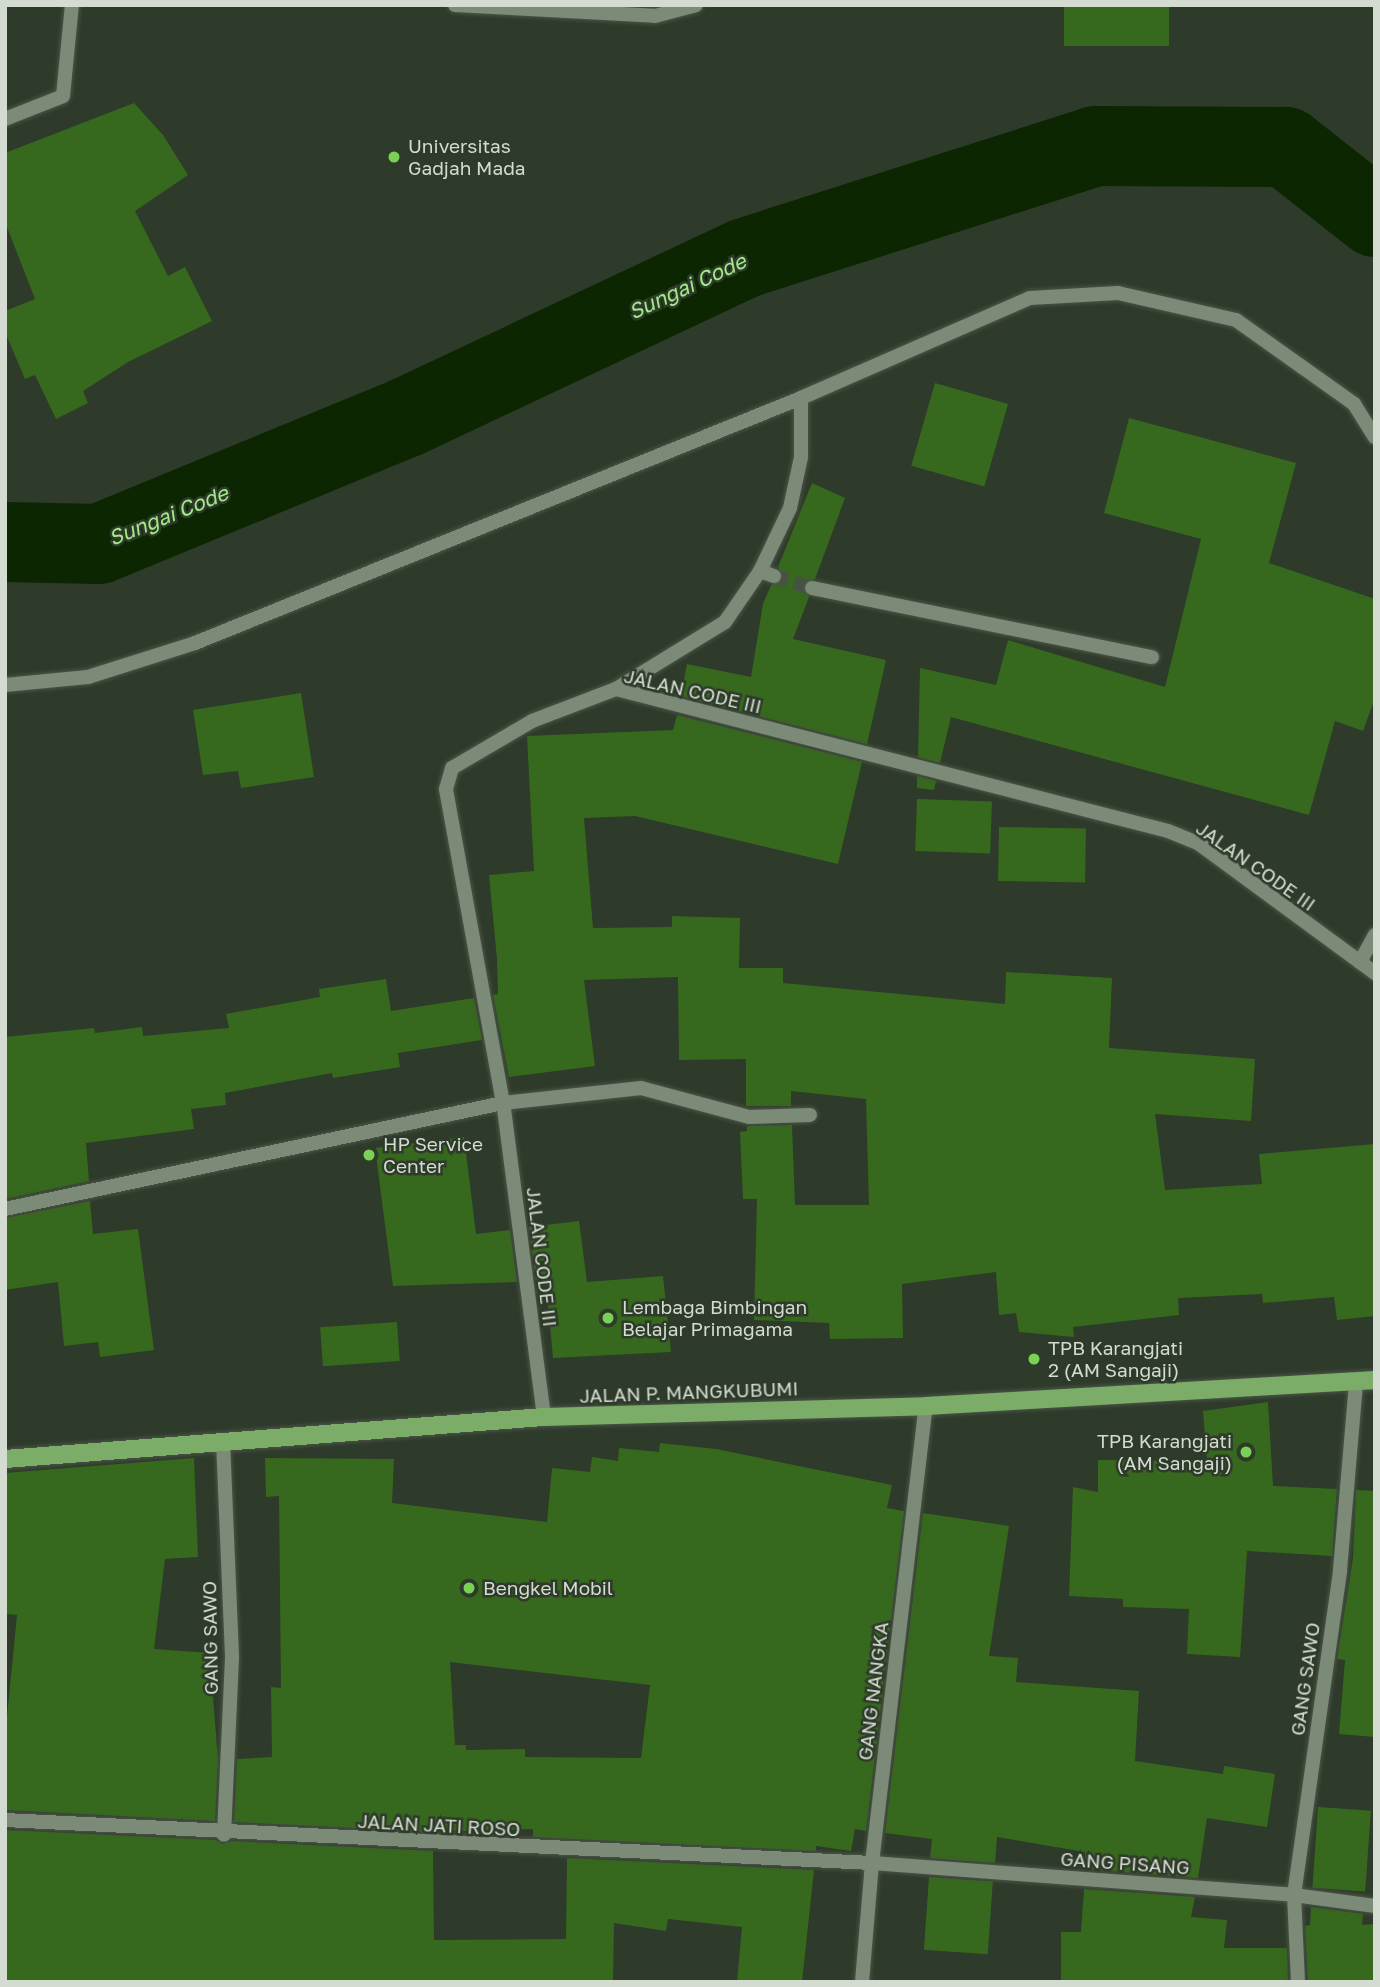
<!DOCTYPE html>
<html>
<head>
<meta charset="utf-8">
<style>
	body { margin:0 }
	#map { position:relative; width:1380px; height:1987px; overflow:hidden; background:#2e3a2a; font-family:"Golos Text",sans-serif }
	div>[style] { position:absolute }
	.river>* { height:80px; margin:-40px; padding:0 40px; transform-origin:40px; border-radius:40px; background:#0b2600 }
	.building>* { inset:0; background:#36691d; transform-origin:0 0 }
	.street-tunnel>* { height:14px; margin-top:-7px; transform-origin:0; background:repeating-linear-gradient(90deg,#475243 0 14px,transparent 0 21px) }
	.roads { filter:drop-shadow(0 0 2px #4b5547) drop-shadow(0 0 2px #4b5547) }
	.lane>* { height:14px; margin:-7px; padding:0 7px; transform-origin:7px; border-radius:7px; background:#7c8a78 }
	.street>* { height:14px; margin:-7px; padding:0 7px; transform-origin:7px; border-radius:7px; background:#7c8a78 }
	.primary>* { height:18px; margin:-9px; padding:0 9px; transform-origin:9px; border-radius:9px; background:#7bac68 }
	.dots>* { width:19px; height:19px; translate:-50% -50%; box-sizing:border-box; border:4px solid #2e3a2a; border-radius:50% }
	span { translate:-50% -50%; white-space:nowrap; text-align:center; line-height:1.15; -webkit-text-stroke:5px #2e3a2a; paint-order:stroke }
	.poi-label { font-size:19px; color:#d4dbd1 }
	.left { translate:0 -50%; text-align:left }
	.right { translate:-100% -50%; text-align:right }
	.street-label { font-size:19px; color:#d4dbd1 }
	.water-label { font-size:21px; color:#a2ea86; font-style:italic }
	.frame { position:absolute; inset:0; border:7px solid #d4dbd1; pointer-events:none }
</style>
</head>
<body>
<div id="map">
	<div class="river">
		<div style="left:5px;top:542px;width:94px;rotate:1.2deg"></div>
		<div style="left:99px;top:544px;width:331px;rotate:-22.4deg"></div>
		<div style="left:405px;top:418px;width:376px;rotate:-25.2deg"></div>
		<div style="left:745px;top:258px;width:367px;rotate:-17.7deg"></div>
		<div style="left:1095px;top:146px;width:191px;rotate:0.3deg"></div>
		<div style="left:1286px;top:147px;width:113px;rotate:38.2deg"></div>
	</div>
	<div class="building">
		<div style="left:1064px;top:5px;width:105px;height:41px"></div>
		<div style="clip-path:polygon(134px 103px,163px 135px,188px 175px,135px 211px,168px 276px,185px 267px,212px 321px,128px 362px,83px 391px,88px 403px,56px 419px,35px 375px,25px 379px,5px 332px,5px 311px,35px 299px,5px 222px,5px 153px)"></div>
		<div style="left:935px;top:383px;width:76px;height:86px;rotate:16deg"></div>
		<div style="clip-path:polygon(1129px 418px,1296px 463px,1269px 563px,1375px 599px,1375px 698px,1363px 731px,1335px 721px,1309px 815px,951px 717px,940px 763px,918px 757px,920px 668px,996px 685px,1008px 640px,1165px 687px,1201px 539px,1104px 513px)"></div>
		<div style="clip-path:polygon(812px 483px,845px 498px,815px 579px,803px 585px,809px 597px,793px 639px,886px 660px,867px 744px,681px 696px,687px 664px,751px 677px,763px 604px,771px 585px,783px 580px,778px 567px)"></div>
		<div style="clip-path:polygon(301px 693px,314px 777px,241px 788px,238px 771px,203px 775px,193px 710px)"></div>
		<div style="clip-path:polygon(677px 715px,862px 762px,838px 864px,635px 816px,584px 818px,593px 928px,672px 927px,672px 916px,740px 918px,739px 968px,783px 968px,783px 983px,1005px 1004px,1006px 972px,1112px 978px,1109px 1048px,1255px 1059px,1251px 1121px,1155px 1114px,1165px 1190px,1262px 1184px,1259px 1154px,1375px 1144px,1375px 1316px,1337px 1320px,1334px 1297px,1263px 1303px,1262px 1294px,1178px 1298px,1179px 1315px,1073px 1327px,1074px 1337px,1019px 1332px,1016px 1313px,999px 1315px,996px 1272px,902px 1284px,903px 1338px,830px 1339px,829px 1323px,754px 1320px,757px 1199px,743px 1199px,740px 1132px,747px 1131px,747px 1126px,792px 1125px,795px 1205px,869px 1205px,866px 1099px,791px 1091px,791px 1106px,746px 1106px,746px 1059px,679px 1060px,678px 977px,584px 980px,595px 1066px,509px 1077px,493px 995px,498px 994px,497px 959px,489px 875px,534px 871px,527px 736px,673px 730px)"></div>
		<div style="clip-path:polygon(917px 776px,936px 781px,934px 790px,917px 788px)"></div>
		<div style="left:917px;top:799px;width:75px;height:52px;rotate:2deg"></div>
		<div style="left:999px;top:827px;width:87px;height:54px;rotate:1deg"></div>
		<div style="clip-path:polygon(386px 979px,391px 1011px,474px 998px,482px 1040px,398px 1053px,400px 1067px,333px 1078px,332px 1073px,225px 1093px,226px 1105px,191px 1109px,194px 1129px,86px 1143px,89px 1181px,5px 1199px,5px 1037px,94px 1028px,95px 1033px,142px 1027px,143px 1036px,229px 1028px,226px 1014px,320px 997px,319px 989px)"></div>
		<div style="clip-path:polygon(464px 1137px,476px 1234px,510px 1230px,517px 1282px,393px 1286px,375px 1148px)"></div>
		<div style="clip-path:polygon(90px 1201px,93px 1234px,138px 1229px,154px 1350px,100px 1357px,98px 1342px,64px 1346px,58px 1282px,5px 1290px,5px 1218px)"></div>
		<div style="clip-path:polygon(579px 1221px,587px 1282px,663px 1276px,671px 1352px,553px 1358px,546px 1281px,536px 1282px,529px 1227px)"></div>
		<div style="left:397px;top:1322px;width:39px;height:77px;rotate:86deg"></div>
		<div style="clip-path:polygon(1268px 1402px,1273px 1486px,1337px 1489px,1332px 1556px,1247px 1551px,1240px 1657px,1187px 1654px,1189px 1609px,1123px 1607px,1123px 1599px,1069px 1596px,1073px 1487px,1098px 1492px,1098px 1460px,1207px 1461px,1203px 1411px)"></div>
		<div style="clip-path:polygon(evenodd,660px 1443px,716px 1449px,892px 1485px,887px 1508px,904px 1511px,866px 1831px,855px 1829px,851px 1851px,816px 1846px,816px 1851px,533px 1837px,533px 1829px,432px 1832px,234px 1822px,237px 1759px,272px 1757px,271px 1687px,281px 1688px,279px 1496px,266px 1497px,265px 1458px,394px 1459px,392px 1503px,547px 1522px,552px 1468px,590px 1472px,592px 1457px,618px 1461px,619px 1448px,659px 1452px,660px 1443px,450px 1662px,650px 1685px,641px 1758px,525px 1757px,525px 1749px,466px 1750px,466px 1745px,455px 1745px,450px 1662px)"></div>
		<div style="clip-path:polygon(194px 1458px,198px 1557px,165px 1559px,154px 1649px,210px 1653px,208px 1684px,212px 1684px,218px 1760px,215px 1821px,5px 1810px,5px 1737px,17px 1615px,5px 1614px,5px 1473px)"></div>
		<div style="clip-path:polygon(1356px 1490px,1375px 1491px,1375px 1737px,1339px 1734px,1345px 1660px,1337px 1659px,1353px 1558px)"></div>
		<div style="clip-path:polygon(923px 1513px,1009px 1526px,989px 1656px,1018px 1658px,1016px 1682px,1139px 1691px,1135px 1761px,1223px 1774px,1224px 1766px,1275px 1774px,1267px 1827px,1207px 1818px,1198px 1878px,1085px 1869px,1085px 1852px,997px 1837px,995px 1863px,930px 1858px,932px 1839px,885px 1833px)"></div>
		<div style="left:1318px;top:1807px;width:53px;height:81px;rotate:4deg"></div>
		<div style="clip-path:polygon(5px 1830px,216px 1840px,223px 1844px,231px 1841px,433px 1851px,434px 1940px,566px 1939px,567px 1858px,814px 1870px,802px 1982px,737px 1982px,742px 1927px,668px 1919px,666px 1931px,614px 1923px,613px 1982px,5px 1982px)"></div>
		<div style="left:929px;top:1877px;width:64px;height:73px;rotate:4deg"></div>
		<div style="clip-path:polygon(1084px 1889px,1195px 1897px,1191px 1917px,1227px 1920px,1224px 1948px,1287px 1948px,1288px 1982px,1061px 1982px,1061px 1932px,1081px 1932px)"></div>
		<div style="clip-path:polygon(1311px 1907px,1363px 1914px,1362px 1925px,1375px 1924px,1375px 1982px,1308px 1982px,1305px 1926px,1310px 1925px)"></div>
	</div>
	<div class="street-tunnel">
		<div style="left:774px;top:576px;width:40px;rotate:18deg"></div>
	</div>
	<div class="roads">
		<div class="lane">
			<div style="left:455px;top:5px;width:200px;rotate:3.1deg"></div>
			<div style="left:655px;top:16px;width:42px;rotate:-15deg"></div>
		</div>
		<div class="street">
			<div style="left:5px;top:119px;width:62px;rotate:-21.6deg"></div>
			<div style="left:63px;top:96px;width:91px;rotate:-84.4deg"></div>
			<div style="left:760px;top:571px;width:15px;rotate:20deg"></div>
			<div style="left:812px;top:588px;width:347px;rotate:11.5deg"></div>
			<div style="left:5px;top:685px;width:83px;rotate:-5.5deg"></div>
			<div style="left:88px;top:677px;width:112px;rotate:-17.6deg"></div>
			<div style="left:195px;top:643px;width:654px;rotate:-22.01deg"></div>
			<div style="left:616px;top:689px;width:128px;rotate:-31.6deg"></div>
			<div style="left:725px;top:622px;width:62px;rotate:-55.5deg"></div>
			<div style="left:760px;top:571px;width:70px;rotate:-64.5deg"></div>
			<div style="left:790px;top:508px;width:52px;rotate:-77.8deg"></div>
			<div style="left:801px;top:457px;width:59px;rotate:-90deg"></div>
			<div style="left:801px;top:398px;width:250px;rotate:-23.6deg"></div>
			<div style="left:1030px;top:298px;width:88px;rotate:-3.3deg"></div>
			<div style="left:1118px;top:293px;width:121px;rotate:12.9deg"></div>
			<div style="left:1236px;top:320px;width:145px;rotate:35.4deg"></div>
			<div style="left:1354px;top:404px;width:39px;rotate:58deg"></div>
			<div style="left:1360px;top:962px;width:31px;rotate:-61deg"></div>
			<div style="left:5px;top:1209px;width:509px;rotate:-12.02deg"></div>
			<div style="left:503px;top:1103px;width:139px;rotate:-6.2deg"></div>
			<div style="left:641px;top:1088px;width:112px;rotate:15deg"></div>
			<div style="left:749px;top:1117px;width:61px;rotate:-1.9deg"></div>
			<div style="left:544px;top:1417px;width:317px;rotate:-97.4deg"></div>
			<div style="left:503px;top:1103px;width:319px;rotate:-100.3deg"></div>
			<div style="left:446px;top:789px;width:22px;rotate:-74deg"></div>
			<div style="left:452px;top:768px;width:93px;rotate:-30.4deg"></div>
			<div style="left:532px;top:721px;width:90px;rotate:-20.9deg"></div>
			<div style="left:616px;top:689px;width:570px;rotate:14.43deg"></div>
			<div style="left:1168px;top:831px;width:32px;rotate:22deg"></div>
			<div style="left:1198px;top:843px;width:220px;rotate:36.3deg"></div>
			<div style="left:223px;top:1441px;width:217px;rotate:87.6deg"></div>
			<div style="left:232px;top:1658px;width:177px;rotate:92.6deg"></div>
			<div style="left:5px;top:1820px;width:868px;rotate:2.84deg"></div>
			<div style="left:872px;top:1863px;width:423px;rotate:4.3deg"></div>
			<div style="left:1294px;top:1895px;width:82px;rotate:7.7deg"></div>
			<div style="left:862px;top:1982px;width:119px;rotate:-85.2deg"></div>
			<div style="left:872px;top:1863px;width:460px;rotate:-83.3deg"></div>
			<div style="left:1298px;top:1982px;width:87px;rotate:-92.6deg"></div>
			<div style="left:1294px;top:1895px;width:328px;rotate:-81.9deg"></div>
			<div style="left:1340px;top:1570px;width:189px;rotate:-85.1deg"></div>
		</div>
		<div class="primary">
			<div style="left:5px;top:1459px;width:541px;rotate:-4.46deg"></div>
			<div style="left:544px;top:1417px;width:382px;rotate:-1.6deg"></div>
			<div style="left:926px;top:1406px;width:450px;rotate:-3.3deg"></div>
		</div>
	</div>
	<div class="dots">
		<div style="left:394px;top:157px;background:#7bd155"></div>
		<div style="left:369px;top:1155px;background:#7bd155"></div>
		<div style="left:608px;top:1318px;background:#7bd155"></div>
		<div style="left:1034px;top:1359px;background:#7bd155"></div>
		<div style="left:1246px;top:1452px;background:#7bd155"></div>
		<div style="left:469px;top:1588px;background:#7bd155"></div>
	</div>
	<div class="poi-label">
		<span class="left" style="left:408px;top:157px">Universitas<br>Gadjah Mada</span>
		<span class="left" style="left:383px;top:1155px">HP Service<br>Center</span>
		<span class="left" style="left:622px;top:1318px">Lembaga Bimbingan<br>Belajar Primagama</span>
		<span class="left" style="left:1048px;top:1359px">TPB Karangjati<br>2 (AM Sangaji)</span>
		<span class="right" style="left:1232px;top:1452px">TPB Karangjati<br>(AM Sangaji)</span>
		<span class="left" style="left:483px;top:1588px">Bengkel Mobil</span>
	</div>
	<div class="street-label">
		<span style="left:693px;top:691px;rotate:13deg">JALAN CODE III</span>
		<span style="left:1256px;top:866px;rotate:35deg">JALAN CODE III</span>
		<span style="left:542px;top:1257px;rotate:83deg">JALAN CODE III</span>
		<span style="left:689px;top:1392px;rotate:-2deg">JALAN P. MANGKUBUMI</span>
		<span style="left:210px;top:1638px;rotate:-91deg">GANG SAWO</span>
		<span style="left:1305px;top:1679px;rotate:-82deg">GANG SAWO</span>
		<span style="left:873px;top:1691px;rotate:-83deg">GANG NANGKA</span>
		<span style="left:439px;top:1825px;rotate:3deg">JALAN JATI ROSO</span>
		<span style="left:1125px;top:1863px;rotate:4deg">GANG PISANG</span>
	</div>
	<div class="water-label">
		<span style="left:687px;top:286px;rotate:-25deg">Sungai Code</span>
		<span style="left:168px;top:515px;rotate:-22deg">Sungai Code</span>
	</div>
	<div class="frame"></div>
</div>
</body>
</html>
